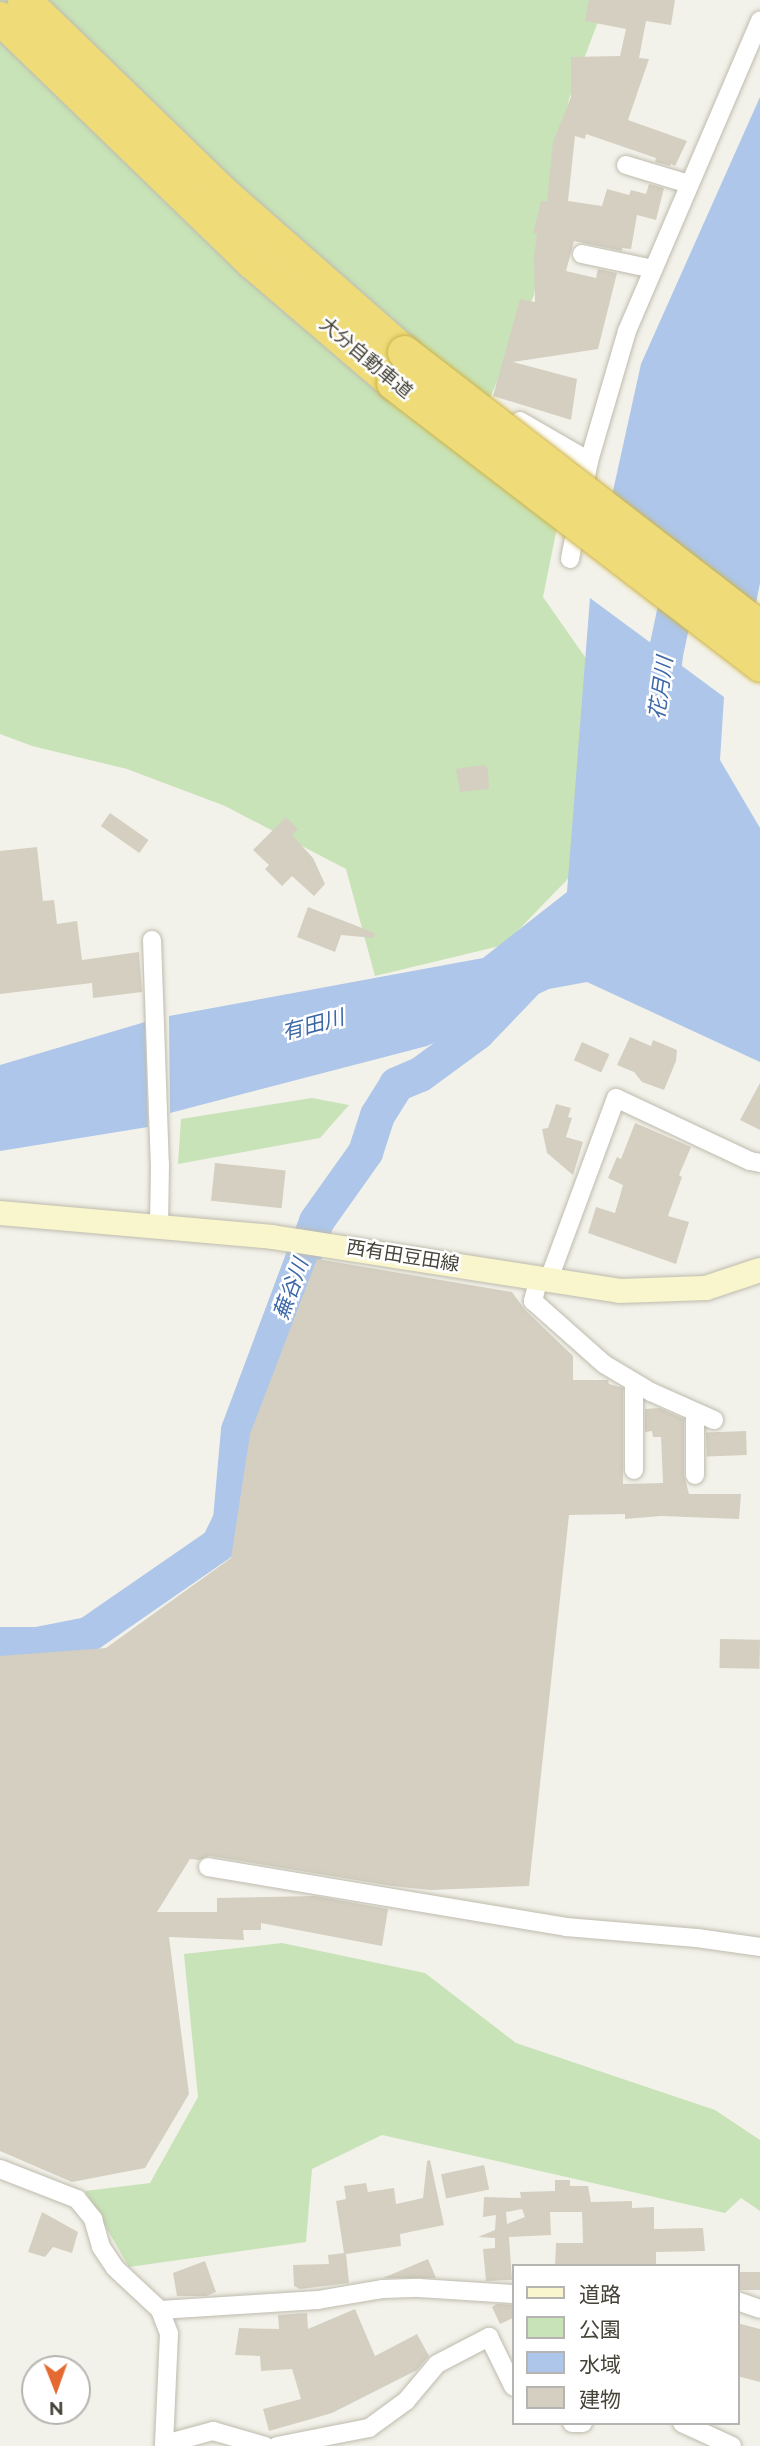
<!DOCTYPE html>
<html>
<head>
<meta charset="utf-8">
<style>
	body { margin:0 }
	#map { position:relative; width:760px; height:2446px; overflow:hidden; background:#f3f2ea; font-family:Raleway,"Noto Sans JP",sans-serif }
	div>[style] { position:absolute }
	.green>* { inset:0; background:#c8e3b7 }
	.water>* { inset:0; background:#adc6e9 }
	.river>* { height:35px; margin:-17.5px; padding:0 17.5px; transform-origin:17.5px; border-radius:17.5px; background:#adc6e9 }
	.building>* { inset:0; background:#d4cfc1; transform-origin:0 0 }
	.roads { filter:drop-shadow(0 0 2px #bebbad) drop-shadow(0 0 2px #bebbad) }
	.street>* { height:18px; margin:-9px; padding:0 9px; transform-origin:9px; border-radius:9px; background:#fff }
	.secondary>* { height:24px; margin:-12px; padding:0 12px; transform-origin:12px; border-radius:12px; background:#f9f6ce }
	.highway>* { height:33px; margin:-16.5px; padding:0 16.5px; transform-origin:16.5px; border-radius:16.5px; background:#efdc79 }
	.bridges { filter:drop-shadow(0 0 2px #cdb34a) drop-shadow(0 0 2px #cdb34a) }
	.highway-bridge>* { height:33px; margin:-16.5px; padding:0 16.5px; transform-origin:16.5px; border-radius:16.5px; background:#efdc79 }
	span { translate:-50% -50%; white-space:nowrap; text-align:center; line-height:1.15; -webkit-text-stroke:5px #fff; paint-order:stroke }
	.street-label { font-size:19px; color:#464339 }
	.water-label { font-size:21px; color:#3d68a8; font-style:italic }
	.legend { position:absolute; left:512px; top:2264px; width:228px; height:161px; box-sizing:border-box; background:#fff; border:2px solid #b5b4b0; margin:0; padding:9px 12px; list-style:none; font-size:21px; color:#464339 }
	.legend li { display:flex; align-items:center; gap:14px; height:35px }
	.legend b { width:35px; border:2px solid #b5b4b0 }
	.north { position:absolute; left:21px; top:2355px; width:70px; height:70px; box-sizing:border-box; background:#fff; border:2px solid #b5b4b0; border-radius:50%; rotate:179deg; font-size:19px; font-weight:700; line-height:28px; text-align:center; color:#464339 }
	.north::after { content:''; display:block; margin:auto; width:24px; height:32px; background:#e46a31; clip-path:polygon(50% 0,100% 100%,50% 72%,0 100%) }
</style>
</head>
<body>
<div id="map">
	<div class="green">
		<div style="clip-path:polygon(0 0,606px 0,569px 99px,534px 295px,487px 405px,569px 468px,543px 597px,606px 687px,589px 857px,504px 945px,375px 976px,346px 869px,225px 806px,127px 769px,32px 746px,0 734px)"></div>
		<div style="clip-path:polygon(312px 1098px,349px 1105px,320px 1138px,178px 1164px,181px 1119px)"></div>
		<div style="clip-path:polygon(282px 1943px,425px 1973px,516px 2043px,715px 2110px,760px 2140px,760px 2211px,741px 2198px,725px 2213px,382px 2135px,312px 2169px,306px 2242px,129px 2267px,85px 2191px,150px 2183px,198px 2097px,184px 1954px)"></div>
	</div>
	<div class="water">
		<div style="clip-path:polygon(760px 97px,760px 583px,753px 618px,609px 509px,641px 364px)"></div>
		<div style="clip-path:polygon(590px 598px,724px 697px,720px 760px,760px 828px,760px 1062px,587px 982px,549px 989px,427px 1046px,170px 1113px,169px 1016px,483px 958px,567px 892px)"></div>
		<div style="clip-path:polygon(145px 1022px,148px 1127px,0 1151px,0 1065px)"></div>
	</div>
	<div class="river">
		<div style="left:660px;top:700px;width:46px;rotate:-83.8deg"></div>
		<div style="left:665px;top:654px;width:83px;rotate:-78.1deg"></div>
		<div style="left:0;top:1644px;width:37px"></div>
		<div style="left:37px;top:1644px;width:52px;rotate:-11.1deg"></div>
		<div style="left:88px;top:1634px;width:158px;rotate:-34.7deg"></div>
		<div style="left:218px;top:1544px;width:28px;rotate:-64deg"></div>
		<div style="left:230px;top:1519px;width:89px;rotate:-84.9deg"></div>
		<div style="left:238px;top:1430px;width:223px;rotate:-69.5deg"></div>
		<div style="left:316px;top:1221px;width:85px;rotate:-54.6deg"></div>
		<div style="left:365px;top:1152px;width:39px;rotate:-72deg"></div>
		<div style="left:377px;top:1115px;width:36px;rotate:-58deg"></div>
		<div style="left:396px;top:1084px;width:26px;rotate:-23deg"></div>
		<div style="left:420px;top:1074px;width:71px;rotate:-36.4deg"></div>
		<div style="left:477px;top:1032px;width:69px;rotate:-46.2deg"></div>
	</div>
	<div class="building">
		<div style="clip-path:polygon(589px 0,675px 0,671px 25px,646px 21px,639px 58px,649px 59px,628px 120px,687px 141px,675px 166px,671px 164px,670px 166px,655px 162px,656px 158px,586px 134px,585px 139px,575px 136px,568px 201px,602px 206px,607px 189px,629px 195px,631px 190px,646px 194px,649px 184px,664px 188px,656px 220px,637px 215px,631px 249px,622px 248px,622px 251px,574px 241px,566px 271px,596px 278px,598px 269px,617px 273px,598px 349px,513px 362px,577px 379px,571px 420px,493px 396px,520px 299px,535px 302px,534px 256px,537px 234px,533px 233px,541px 201px,547px 201px,553px 142px,571px 97px,571px 57px,620px 56px,626px 29px,585px 21px)"></div>
		<div style="clip-path:polygon(484px 765px,488px 769px,489px 789px,460px 792px,456px 769px)"></div>
		<div style="left:110px;top:813px;width:47px;height:16px;rotate:35deg"></div>
		<div style="clip-path:polygon(286px 817px,298px 829px,292px 835px,313px 858px,325px 884px,314px 896px,292px 876px,282px 886px,265px 869px,269px 865px,253px 850px)"></div>
		<div style="clip-path:polygon(37px 847px,43px 901px,54px 900px,57px 924px,77px 921px,82px 960px,139px 952px,142px 992px,93px 998px,92px 983px,0 994px,0 851px)"></div>
		<div style="clip-path:polygon(308px 907px,375px 933px,374px 938px,341px 935px,335px 952px,297px 937px)"></div>
		<div style="clip-path:polygon(630px 1037px,651px 1046px,653px 1040px,677px 1050px,676px 1061px,664px 1090px,642px 1082px,634px 1072px,617px 1065px)"></div>
		<div style="left:582px;top:1042px;width:30px;height:20px;rotate:24deg"></div>
		<div style="clip-path:polygon(760px 1083px,760px 1130px,740px 1120px)"></div>
		<div style="clip-path:polygon(556px 1104px,571px 1108px,568px 1117px,572px 1118px,566px 1137px,583px 1142px,573px 1175px,547px 1153px,542px 1129px,548px 1128px)"></div>
		<div style="clip-path:polygon(635px 1123px,691px 1147px,679px 1175px,682px 1177px,668px 1216px,689px 1222px,676px 1264px,588px 1233px,596px 1207px,615px 1213px,623px 1185px,608px 1178px,617px 1157px,621px 1159px)"></div>
		<div style="left:215px;top:1163px;width:71px;height:38px;rotate:6deg"></div>
		<div style="clip-path:polygon(317px 1259px,512px 1292px,525px 1310px,573px 1356px,573px 1380px,608px 1380px,609px 1384px,623px 1388px,623px 1484px,663px 1483px,661px 1437px,653px 1437px,652px 1431px,645px 1432px,645px 1409px,660px 1408px,684px 1419px,684px 1475px,689px 1494px,741px 1494px,739px 1519px,661px 1516px,625px 1519px,625px 1514px,569px 1515px,529px 1886px,431px 1890px,392px 1886px,210px 1856px,199px 1860px,190px 1859px,157px 1912px,217px 1912px,217px 1898px,315px 1896px,388px 1909px,382px 1946px,261px 1923px,261px 1930px,243px 1930px,244px 1940px,169px 1937px,189px 2094px,145px 2168px,72px 2182px,0 2151px,0 1656px,106px 1648px,231px 1558px,250px 1434px)"></div>
		<div style="left:746px;top:1431px;width:24px;height:40px;rotate:88deg"></div>
		<div style="left:720px;top:1639px;width:40px;height:29px;rotate:1deg"></div>
		<div style="clip-path:polygon(430px 2160px,444px 2225px,400px 2234px,401px 2246px,346px 2254px,349px 2283px,300px 2289px,294px 2286px,293px 2265px,329px 2264px,328px 2255px,344px 2253px,336px 2201px,346px 2199px,344px 2186px,366px 2183px,368px 2192px,394px 2188px,396px 2204px,423px 2198px,427px 2161px)"></div>
		<div style="left:484px;top:2165px;width:25px;height:44px;rotate:78deg"></div>
		<div style="clip-path:polygon(evenodd,555px 2180px,570px 2180px,570px 2186px,588px 2186px,591px 2202px,632px 2201px,632px 2208px,654px 2207px,654px 2229px,703px 2228px,705px 2251px,656px 2252px,656px 2266px,555px 2266px,556px 2243px,583px 2243px,582px 2212px,550px 2212px,551px 2235px,509px 2237px,512px 2280px,486px 2281px,483px 2249px,495px 2248px,495px 2238px,478px 2237px,495px 2230px,496px 2215px,483px 2217px,484px 2197px,521px 2198px,520px 2192px,555px 2191px,555px 2180px,522px 2209px,525px 2217px,507px 2224px,506px 2212px,522px 2209px)"></div>
		<div style="clip-path:polygon(42px 2212px,78px 2232px,72px 2253px,53px 2247px,45px 2257px,28px 2252px)"></div>
		<div style="clip-path:polygon(428px 2259px,436px 2278px,383px 2278px)"></div>
		<div style="clip-path:polygon(205px 2261px,216px 2292px,206px 2296px,177px 2296px,173px 2273px)"></div>
		<div style="left:737px;top:2272px;width:23px;height:18px"></div>
		<div style="clip-path:polygon(497px 2304px,513px 2305px,513px 2318px,500px 2324px,492px 2307px)"></div>
		<div style="clip-path:polygon(355px 2309px,375px 2356px,417px 2334px,429px 2356px,417px 2370px,332px 2413px,269px 2431px,263px 2409px,301px 2399px,292px 2369px,261px 2371px,260px 2356px,235px 2355px,239px 2328px,279px 2329px,278px 2315px,307px 2313px,308px 2329px)"></div>
		<div style="clip-path:polygon(737px 2323px,760px 2329px,760px 2382px,737px 2376px)"></div>
	</div>
	<div class="roads">
		<div class="street">
			<div style="left:626px;top:165px;width:66px;rotate:16.8deg"></div>
			<div style="left:582px;top:254px;width:73px;rotate:11.9deg"></div>
			<div style="left:520px;top:421px;width:80px;rotate:30.1deg"></div>
			<div style="left:570px;top:559px;width:100px;rotate:-79deg"></div>
			<div style="left:589px;top:461px;width:135px;rotate:-73.7deg"></div>
			<div style="left:627px;top:331px;width:338px;rotate:-66.8deg"></div>
			<div style="left:152px;top:940px;width:224px;rotate:88deg"></div>
			<div style="left:160px;top:1164px;width:64px;rotate:90.9deg"></div>
			<div style="left:539px;top:1277px;width:25px;rotate:104deg"></div>
			<div style="left:533px;top:1301px;width:95px;rotate:41.6deg"></div>
			<div style="left:604px;top:1364px;width:55px;rotate:30.8deg"></div>
			<div style="left:651px;top:1392px;width:69px;rotate:24deg"></div>
			<div style="left:549px;top:1279px;width:193px;rotate:-69.7deg"></div>
			<div style="left:616px;top:1098px;width:148px;rotate:25.2deg"></div>
			<div style="left:750px;top:1161px;width:10px;rotate:11deg"></div>
			<div style="left:634px;top:1470px;width:88px;rotate:-90deg"></div>
			<div style="left:695px;top:1475px;width:63px;rotate:-90deg"></div>
			<div style="left:208px;top:1867px;width:363px;rotate:9.5deg"></div>
			<div style="left:566px;top:1927px;width:131px;rotate:4.8deg"></div>
			<div style="left:697px;top:1938px;width:64px;rotate:8.1deg"></div>
			<div style="left:0;top:2169px;width:83px;rotate:21.3deg"></div>
			<div style="left:77px;top:2199px;width:26px;rotate:51deg"></div>
			<div style="left:93px;top:2219px;width:29px;rotate:74deg"></div>
			<div style="left:101px;top:2247px;width:25px;rotate:56deg"></div>
			<div style="left:115px;top:2268px;width:62px;rotate:43deg"></div>
			<div style="left:160px;top:2310px;width:26px;rotate:69deg"></div>
			<div style="left:169px;top:2334px;width:112px;rotate:92.6deg"></div>
			<div style="left:737px;top:2301px;width:24px;rotate:19deg"></div>
			<div style="left:160px;top:2310px;width:158px;rotate:-3.6deg"></div>
			<div style="left:318px;top:2300px;width:66px;rotate:-9.6deg"></div>
			<div style="left:383px;top:2289px;width:36px;rotate:-2deg"></div>
			<div style="left:419px;top:2288px;width:94px;rotate:3.7deg"></div>
			<div style="left:572px;top:2423px;width:11px"></div>
			<div style="left:682px;top:2423px;width:55px;rotate:24.7deg"></div>
			<div style="left:165px;top:2444px;width:50px;rotate:-15.2deg"></div>
			<div style="left:213px;top:2431px;width:54px;rotate:16.1deg"></div>
			<div style="left:277px;top:2446px;width:94px;rotate:-11.1deg"></div>
			<div style="left:369px;top:2428px;width:46px;rotate:-36.1deg"></div>
			<div style="left:406px;top:2401px;width:48px;rotate:-50deg"></div>
			<div style="left:437px;top:2364px;width:59px;rotate:-27.4deg"></div>
			<div style="left:489px;top:2337px;width:55px;rotate:63.9deg"></div>
		</div>
		<div class="secondary">
			<div style="left:0;top:1213px;width:273px;rotate:5deg"></div>
			<div style="left:272px;top:1237px;width:352px;rotate:8.8deg"></div>
			<div style="left:620px;top:1291px;width:86px;rotate:-2deg"></div>
			<div style="left:706px;top:1288px;width:57px;rotate:-18.4deg"></div>
		</div>
		<div class="highway">
			<div style="left:24px;top:0;width:276px;rotate:44.1deg"></div>
			<div style="left:222px;top:192px;width:242px;rotate:41.3deg"></div>
			<div style="left:0;top:18px;width:351px;rotate:44.1deg"></div>
			<div style="left:252px;top:262px;width:186px;rotate:40.6deg"></div>
		</div>
	</div>
	<div class="bridges">
		<div class="highway-bridge">
			<div style="left:404px;top:352px;width:450px;rotate:37.7deg"></div>
			<div style="left:393px;top:383px;width:463px;rotate:37.5deg"></div>
		</div>
	</div>
	<div class="street-label">
		<span style="left:366px;top:358px;rotate:40deg">大分自動車道</span>
		<span style="left:403px;top:1256px;rotate:9deg">西有田豆田線</span>
	</div>
	<div class="water-label">
		<span style="left:661px;top:688px;rotate:-82deg">花月川</span>
		<span style="left:313px;top:1025px;rotate:-15deg">有田川</span>
		<span style="left:291px;top:1289px;rotate:-70deg">蕪谷川</span>
	</div>
	<ul class="legend">
	<li><b style="height:9px;background:#f9f6ce"></b>道路</li>
	<li><b style="height:19px;background:#c8e3b7"></b>公園</li>
	<li><b style="height:19px;background:#adc6e9"></b>水域</li>
	<li><b style="height:19px;background:#d4cfc1"></b>建物</li>
	</ul>
	<div class="north">N</div>
</div>
</body>
</html>
